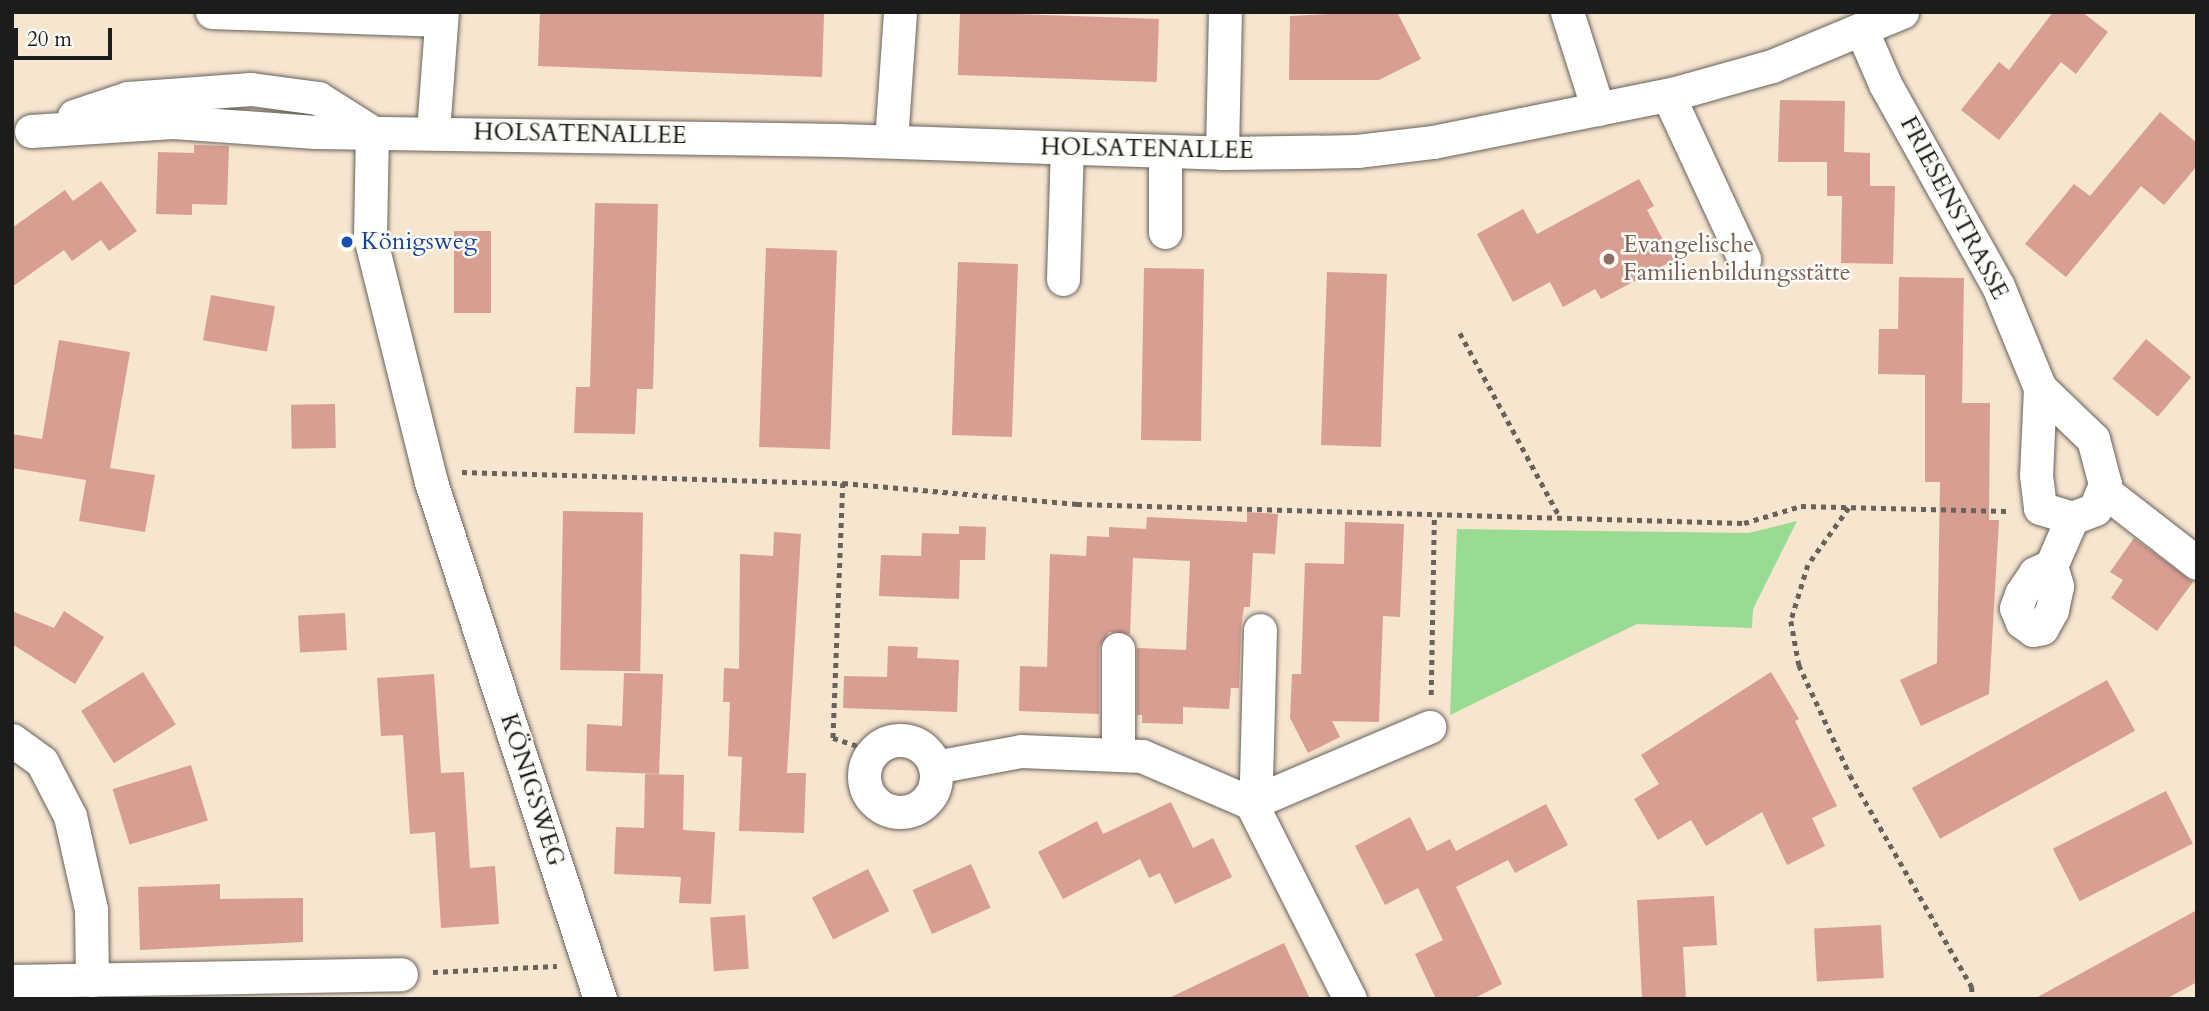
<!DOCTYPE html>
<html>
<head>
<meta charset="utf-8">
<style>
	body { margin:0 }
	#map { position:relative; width:2209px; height:1011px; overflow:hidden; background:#f6e5cf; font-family:Cardo,serif }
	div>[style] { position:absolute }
	.green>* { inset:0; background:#99db92 }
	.building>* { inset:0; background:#d89e92; transform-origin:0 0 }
	.path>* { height:4.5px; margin-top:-2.25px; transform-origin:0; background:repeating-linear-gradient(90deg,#68625b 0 5px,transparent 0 10px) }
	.roads { filter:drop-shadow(0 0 2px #68625b) drop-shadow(0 0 2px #68625b) }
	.minor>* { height:33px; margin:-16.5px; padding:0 16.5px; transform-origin:16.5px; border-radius:16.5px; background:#fff }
	.minor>.ring { margin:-16.5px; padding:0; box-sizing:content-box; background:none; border:33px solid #fff; border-radius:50% }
	.dots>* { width:19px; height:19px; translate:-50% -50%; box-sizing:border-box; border:4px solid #fdfcf7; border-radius:50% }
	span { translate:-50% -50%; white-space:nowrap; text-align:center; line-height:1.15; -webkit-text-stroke:5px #fdfcf7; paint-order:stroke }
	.street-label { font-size:24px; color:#1c1c1c }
	.transit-label { font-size:24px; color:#164399 }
	.left { translate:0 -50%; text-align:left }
	.education-label { font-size:24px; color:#785e54 }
	.frame { position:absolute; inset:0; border:14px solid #1c1c1c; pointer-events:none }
	.scale { position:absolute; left:14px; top:28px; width:98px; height:32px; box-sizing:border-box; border:4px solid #1c1c1c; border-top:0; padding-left:9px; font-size:21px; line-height:24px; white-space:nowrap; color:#1c1c1c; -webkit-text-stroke:5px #fdfcf7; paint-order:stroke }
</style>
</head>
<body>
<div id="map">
	<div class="green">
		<div style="clip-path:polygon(1797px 521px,1753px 609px,1752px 628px,1637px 624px,1450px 715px,1457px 529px,1749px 533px)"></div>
	</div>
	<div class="building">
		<div style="clip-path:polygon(540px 12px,824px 13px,822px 77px,538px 66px)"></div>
		<div style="left:960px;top:12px;width:199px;height:63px;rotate:2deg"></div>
		<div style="clip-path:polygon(1370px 12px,1397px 12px,1421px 59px,1379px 80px,1289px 80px,1290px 16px)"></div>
		<div style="clip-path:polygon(2053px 12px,2082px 12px,2108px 32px,2076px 74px,2061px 62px,1999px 140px,1961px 110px,1999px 62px,2009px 70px)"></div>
		<div style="clip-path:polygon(1780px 100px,1845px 101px,1844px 152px,1870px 153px,1870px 186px,1895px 186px,1893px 264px,1841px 263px,1842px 196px,1827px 196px,1827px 162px,1778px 162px)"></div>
		<div style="clip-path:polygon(2160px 112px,2197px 143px,2197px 166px,2164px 205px,2141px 186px,2066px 277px,2025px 244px,2074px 184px,2090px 196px)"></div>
		<div style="clip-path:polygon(194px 145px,229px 146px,227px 205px,192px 204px,192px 215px,156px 214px,158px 152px,194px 153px)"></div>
		<div style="clip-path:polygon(1639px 179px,1654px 206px,1647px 210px,1674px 260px,1601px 299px,1595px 289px,1563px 307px,1550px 282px,1513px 302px,1477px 234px,1523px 209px,1537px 234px)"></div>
		<div style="clip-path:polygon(101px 181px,137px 231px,109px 251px,101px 240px,72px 261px,64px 250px,12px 287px,12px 228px,65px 190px,73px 201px)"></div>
		<div style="clip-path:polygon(595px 203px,658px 204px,653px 389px,637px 389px,635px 434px,574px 433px,576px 387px,590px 387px)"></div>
		<div style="left:454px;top:231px;width:37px;height:82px"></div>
		<div style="left:766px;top:248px;width:71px;height:199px;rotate:2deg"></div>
		<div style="left:958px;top:262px;width:60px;height:173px;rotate:2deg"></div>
		<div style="left:1144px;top:268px;width:60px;height:172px;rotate:1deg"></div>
		<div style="left:1327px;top:272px;width:60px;height:173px;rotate:2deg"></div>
		<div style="clip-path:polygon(1899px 277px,1964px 278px,1962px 403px,1990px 403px,1989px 520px,1999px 520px,1989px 694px,1921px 726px,1900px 680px,1937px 663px,1940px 482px,1925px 482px,1925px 375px,1878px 374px,1879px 329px,1898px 329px)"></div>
		<div style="left:211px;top:295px;width:65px;height:46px;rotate:10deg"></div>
		<div style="left:2146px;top:339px;width:59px;height:52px;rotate:40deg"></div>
		<div style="clip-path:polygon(59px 340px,130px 352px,110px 468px,155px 475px,145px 532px,79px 521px,86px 480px,12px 468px,12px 434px,42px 439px)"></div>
		<div style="left:335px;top:404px;width:44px;height:44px;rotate:89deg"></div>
		<div style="left:563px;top:511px;width:80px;height:159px;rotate:1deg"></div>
		<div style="clip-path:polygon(1247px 512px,1278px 514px,1275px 554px,1253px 553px,1250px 607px,1244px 607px,1241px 629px,1239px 688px,1231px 688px,1229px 709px,1183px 707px,1183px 724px,1142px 723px,1142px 715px,1137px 715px,1137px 648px,1186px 650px,1190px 561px,1133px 558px,1130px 634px,1109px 632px,1099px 648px,1099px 714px,1019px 711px,1020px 666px,1047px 667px,1050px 554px,1086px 556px,1087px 536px,1109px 537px,1109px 527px,1146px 529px,1147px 517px,1247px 522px)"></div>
		<div style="clip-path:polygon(1345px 522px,1404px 524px,1400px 617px,1383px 616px,1379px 722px,1332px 721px,1340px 737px,1308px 753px,1290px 718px,1292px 674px,1301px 674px,1305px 563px,1344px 564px)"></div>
		<div style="clip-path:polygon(959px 526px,986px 527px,985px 560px,960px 560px,959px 599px,879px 596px,881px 555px,921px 556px,922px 533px,959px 534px)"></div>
		<div style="clip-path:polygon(774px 532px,801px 534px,787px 773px,806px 773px,804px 833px,739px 831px,742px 757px,728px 756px,730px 702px,723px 702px,724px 668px,739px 669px,740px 554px,773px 556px)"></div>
		<div style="clip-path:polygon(2134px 538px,2193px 582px,2157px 631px,2111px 598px,2123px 580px,2110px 572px)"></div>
		<div style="clip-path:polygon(12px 611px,54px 628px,64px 611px,104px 637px,75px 684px,12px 644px)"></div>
		<div style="left:345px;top:613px;width:37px;height:47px;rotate:87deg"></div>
		<div style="clip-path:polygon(888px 646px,918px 647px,917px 658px,959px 660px,957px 712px,843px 708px,844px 676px,887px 677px)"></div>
		<div style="left:143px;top:672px;width:62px;height:73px;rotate:58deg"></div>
		<div style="clip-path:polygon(1771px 672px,1799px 719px,1795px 721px,1837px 806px,1812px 818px,1825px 846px,1787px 865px,1762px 812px,1706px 846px,1691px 820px,1658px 840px,1634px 799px,1659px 784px,1641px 755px)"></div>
		<div style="clip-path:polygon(624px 673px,663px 674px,659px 774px,586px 771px,587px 724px,622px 726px)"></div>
		<div style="clip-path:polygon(434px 674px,441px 773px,464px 772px,470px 868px,495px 866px,499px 924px,441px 928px,435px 832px,410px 834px,403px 735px,381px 736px,377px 678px)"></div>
		<div style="left:2107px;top:680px;width:58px;height:223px;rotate:61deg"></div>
		<div style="left:191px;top:765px;width:58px;height:82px;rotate:73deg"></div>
		<div style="clip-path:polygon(645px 774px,684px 775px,683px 830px,715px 832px,711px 904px,679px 903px,681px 877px,614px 874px,616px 827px,644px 828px)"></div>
		<div style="left:2166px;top:791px;width:59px;height:127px;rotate:63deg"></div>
		<div style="clip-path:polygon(1171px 802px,1193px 848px,1213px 838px,1232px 877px,1175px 904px,1160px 873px,1149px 878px,1140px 859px,1063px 899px,1038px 852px,1097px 821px,1103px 834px)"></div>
		<div style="clip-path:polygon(1546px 804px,1568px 845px,1515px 873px,1508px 860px,1456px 887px,1502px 984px,1473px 999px,1436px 999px,1415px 954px,1443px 940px,1418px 888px,1385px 905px,1355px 846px,1410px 817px,1427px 851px,1450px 839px,1456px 851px)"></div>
		<div style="left:971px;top:864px;width:48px;height:64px;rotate:66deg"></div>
		<div style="left:868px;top:869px;width:47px;height:63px;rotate:63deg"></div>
		<div style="clip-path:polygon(220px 884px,220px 899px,303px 898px,303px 942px,140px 950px,138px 887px)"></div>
		<div style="clip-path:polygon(1714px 896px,1717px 945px,1683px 947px,1686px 999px,1642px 999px,1637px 900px)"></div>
		<div style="clip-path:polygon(2197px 910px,2197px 982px,2166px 999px,2034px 999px)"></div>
		<div style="left:745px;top:915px;width:54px;height:35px;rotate:86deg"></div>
		<div style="left:1881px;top:925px;width:53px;height:67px;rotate:87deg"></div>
		<div style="clip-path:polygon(1284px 943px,1310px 999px,1167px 999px)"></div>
	</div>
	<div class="path">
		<div style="left:1460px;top:333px;width:209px;rotate:61.5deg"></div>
		<div style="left:462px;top:472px;width:381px;rotate:1.7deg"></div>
		<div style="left:843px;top:483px;width:235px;rotate:5.1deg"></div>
		<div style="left:1077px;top:504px;width:667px;rotate:1.63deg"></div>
		<div style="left:1744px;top:523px;width:59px;rotate:-16.6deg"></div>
		<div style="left:1801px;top:506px;width:206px;rotate:1.4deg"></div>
		<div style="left:843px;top:483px;width:255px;rotate:92.2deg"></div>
		<div style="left:833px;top:738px;width:42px;rotate:18deg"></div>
		<div style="left:1849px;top:508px;width:70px;rotate:125.7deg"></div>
		<div style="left:1808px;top:565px;width:59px;rotate:106.9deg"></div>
		<div style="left:1791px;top:621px;width:45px;rotate:79.7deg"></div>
		<div style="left:1799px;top:665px;width:121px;rotate:65.1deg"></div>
		<div style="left:1850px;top:775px;width:245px;rotate:60.1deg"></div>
		<div style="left:1972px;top:987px;width:12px;rotate:90deg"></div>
		<div style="left:1431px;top:695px;width:180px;rotate:-89deg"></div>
		<div style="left:433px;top:972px;width:124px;rotate:-2.8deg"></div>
	</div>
	<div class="roads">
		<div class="minor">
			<div style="left:212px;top:12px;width:229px;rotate:2deg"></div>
			<div style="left:1567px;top:12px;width:102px;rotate:72.3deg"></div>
			<div style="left:1862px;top:31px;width:58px;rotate:66.5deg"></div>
			<div style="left:1885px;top:84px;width:231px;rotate:60.8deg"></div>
			<div style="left:1998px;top:286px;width:110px;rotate:67.6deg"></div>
			<div style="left:2040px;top:388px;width:87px;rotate:92.6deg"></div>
			<div style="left:2036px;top:475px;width:33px;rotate:83deg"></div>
			<div style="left:2040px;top:508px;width:34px;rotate:17deg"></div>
			<div style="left:2072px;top:518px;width:25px;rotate:-21deg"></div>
			<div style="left:2095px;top:509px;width:27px;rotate:-68deg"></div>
			<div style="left:2105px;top:484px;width:47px;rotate:-104.9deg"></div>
			<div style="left:2093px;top:439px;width:74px;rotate:-136.1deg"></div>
			<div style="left:1668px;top:95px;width:181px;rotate:65.1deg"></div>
			<div style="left:74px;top:116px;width:57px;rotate:-18.4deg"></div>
			<div style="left:128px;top:98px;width:123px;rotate:-4.2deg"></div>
			<div style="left:251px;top:89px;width:68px;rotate:7.7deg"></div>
			<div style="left:318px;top:98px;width:64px;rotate:32.2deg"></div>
			<div style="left:31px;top:131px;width:142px;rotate:-3.6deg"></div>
			<div style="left:173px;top:122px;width:143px;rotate:4deg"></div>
			<div style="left:316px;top:132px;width:523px;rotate:0.88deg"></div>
			<div style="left:839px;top:140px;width:383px;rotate:1.9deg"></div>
			<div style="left:1222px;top:153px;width:135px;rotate:-0.8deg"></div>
			<div style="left:1357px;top:151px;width:77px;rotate:-6.8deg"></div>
			<div style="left:1433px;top:142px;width:248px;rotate:-11.4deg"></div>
			<div style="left:1676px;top:93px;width:100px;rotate:-15.7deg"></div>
			<div style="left:1772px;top:66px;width:141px;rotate:-22.6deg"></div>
			<div style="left:433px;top:131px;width:119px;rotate:-85.7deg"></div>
			<div style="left:372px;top:132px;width:105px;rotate:91.1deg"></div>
			<div style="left:370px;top:237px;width:252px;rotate:76deg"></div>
			<div style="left:431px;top:482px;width:544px;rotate:71.9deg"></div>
			<div style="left:891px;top:141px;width:129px;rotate:-86deg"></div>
			<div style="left:1165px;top:151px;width:81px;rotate:90deg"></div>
			<div style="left:1222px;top:153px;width:141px;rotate:-88.8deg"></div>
			<div style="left:1063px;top:279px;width:131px;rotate:-88.3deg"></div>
			<div style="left:2103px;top:490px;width:119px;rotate:37.8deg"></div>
			<div style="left:2051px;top:566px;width:21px;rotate:73deg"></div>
			<div style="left:2057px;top:586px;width:25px;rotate:102deg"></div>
			<div style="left:2052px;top:610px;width:21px;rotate:119deg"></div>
			<div style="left:2042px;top:628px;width:9px;rotate:167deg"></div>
			<div style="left:2033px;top:630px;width:14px;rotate:-144deg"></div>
			<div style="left:2022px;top:622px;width:15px;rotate:-113deg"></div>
			<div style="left:2016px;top:608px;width:15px;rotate:-70deg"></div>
			<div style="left:2021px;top:594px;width:25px;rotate:-56deg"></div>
			<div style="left:2035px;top:573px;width:17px;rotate:-24deg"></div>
			<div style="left:2051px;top:566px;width:52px;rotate:-66.4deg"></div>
			<div style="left:12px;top:740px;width:37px;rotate:36deg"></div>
			<div style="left:42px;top:762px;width:61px;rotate:62.6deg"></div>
			<div style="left:70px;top:816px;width:95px;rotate:77.3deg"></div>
			<div style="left:91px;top:909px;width:71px;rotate:89.2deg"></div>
			<div class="ring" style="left:864px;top:740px;width:39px;height:39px"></div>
			<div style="left:1118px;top:755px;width:106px;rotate:-90deg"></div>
			<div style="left:935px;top:767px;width:87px;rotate:-10.5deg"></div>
			<div style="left:1021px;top:751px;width:121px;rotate:2.4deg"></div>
			<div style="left:1142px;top:756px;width:119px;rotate:23.3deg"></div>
			<div style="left:1251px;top:803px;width:23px;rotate:-77deg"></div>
			<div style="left:1256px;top:781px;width:151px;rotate:-88.5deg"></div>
			<div style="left:12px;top:981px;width:389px;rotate:-1deg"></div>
			<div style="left:1350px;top:999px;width:220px;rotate:-116.8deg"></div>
			<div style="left:1251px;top:803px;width:194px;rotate:-23.1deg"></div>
		</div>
	</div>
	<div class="dots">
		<div style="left:347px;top:242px;background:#1a4fb4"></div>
		<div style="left:1609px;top:259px;background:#8d6e63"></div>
	</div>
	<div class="street-label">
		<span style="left:580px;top:134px;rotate:1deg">HOLSATENALLEE</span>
		<span style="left:1147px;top:149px;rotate:1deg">HOLSATENALLEE</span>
		<span style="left:1954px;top:208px;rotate:62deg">FRIESENSTRASSE</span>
		<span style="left:532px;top:790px;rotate:72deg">KÖNIGSWEG</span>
	</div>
	<div class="transit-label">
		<span class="left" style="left:361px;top:242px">Königsweg</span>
	</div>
	<div class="education-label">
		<span class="left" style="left:1623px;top:259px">Evangelische<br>Familienbildungsstätte</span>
	</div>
	<div class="frame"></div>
	<div class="scale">20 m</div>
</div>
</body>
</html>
